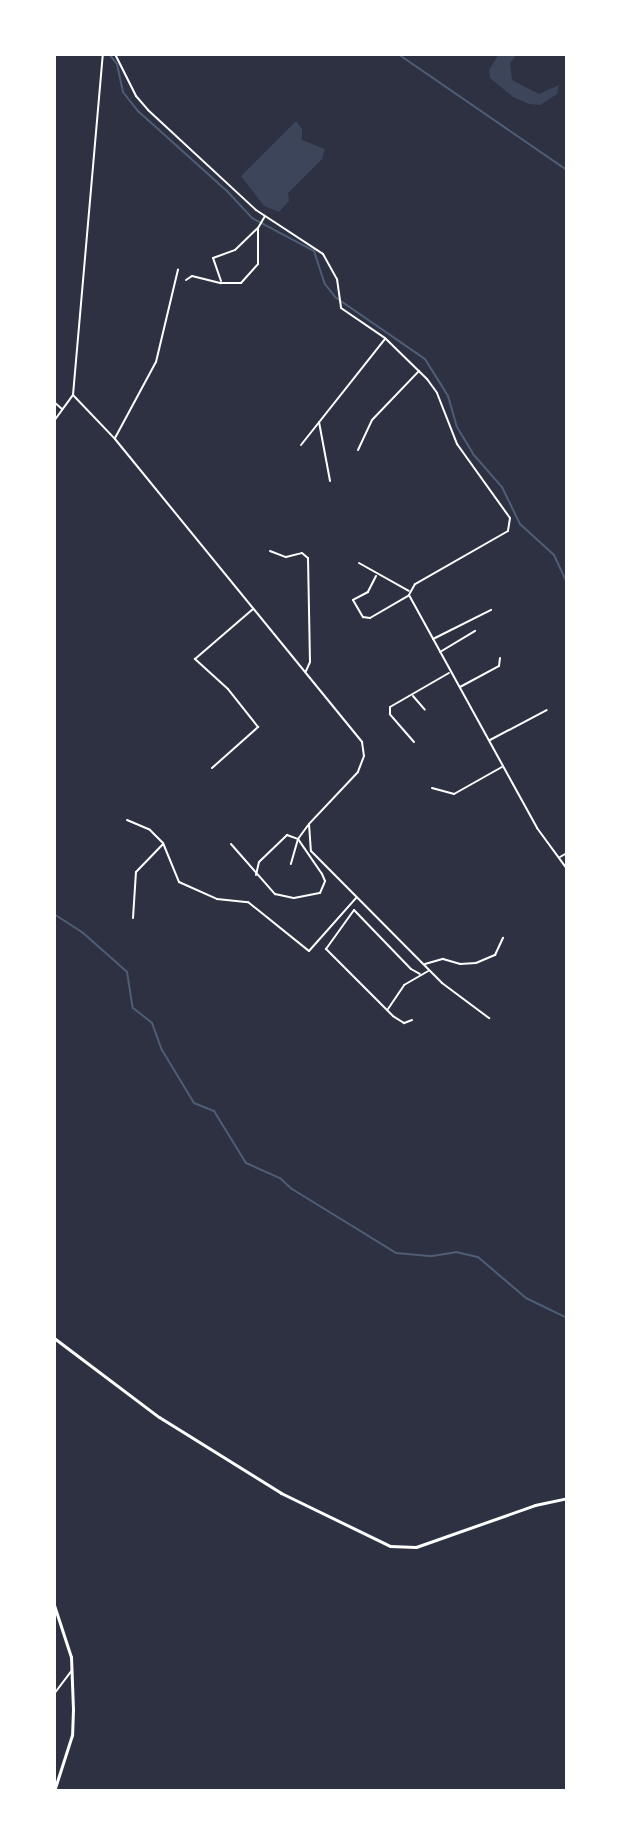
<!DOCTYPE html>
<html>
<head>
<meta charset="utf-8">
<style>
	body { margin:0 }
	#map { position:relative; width:621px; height:1845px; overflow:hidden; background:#2d3142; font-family:Raleway,sans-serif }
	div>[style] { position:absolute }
	.green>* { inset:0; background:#3c4559 }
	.stream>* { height:2px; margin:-1px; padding:0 1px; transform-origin:1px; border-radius:1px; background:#4f5d75 }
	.minor>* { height:2px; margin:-1px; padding:0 1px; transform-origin:1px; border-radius:1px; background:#fff }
	.tertiary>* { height:3px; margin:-1.5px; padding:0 1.5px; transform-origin:1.5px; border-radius:1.5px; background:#fff }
	.secondary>* { height:3px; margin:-1.5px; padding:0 1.5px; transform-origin:1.5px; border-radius:1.5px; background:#fff }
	span { translate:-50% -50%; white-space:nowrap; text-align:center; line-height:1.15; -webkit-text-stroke:8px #fff; paint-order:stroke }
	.frame { position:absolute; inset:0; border:56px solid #fff; pointer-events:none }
</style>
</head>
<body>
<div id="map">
	<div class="green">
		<div style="clip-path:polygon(499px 54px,517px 54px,510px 63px,512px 80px,539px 94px,559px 85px,557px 94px,540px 105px,529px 104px,513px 97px,490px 78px,489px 70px)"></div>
		<div style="clip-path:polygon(296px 121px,302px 129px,302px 140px,325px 149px,322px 159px,288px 193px,289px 201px,279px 212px,264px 206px,241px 176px)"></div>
	</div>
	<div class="stream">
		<div style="left:109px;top:54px;width:13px;rotate:51deg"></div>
		<div style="left:117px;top:64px;width:29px;rotate:78deg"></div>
		<div style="left:123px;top:92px;width:24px;rotate:52deg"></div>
		<div style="left:138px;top:111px;width:120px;rotate:42deg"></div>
		<div style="left:227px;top:191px;width:37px;rotate:47deg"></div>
		<div style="left:252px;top:218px;width:70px;rotate:28deg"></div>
		<div style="left:314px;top:251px;width:35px;rotate:72deg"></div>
		<div style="left:325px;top:284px;width:16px;rotate:52deg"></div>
		<div style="left:335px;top:297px;width:109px;rotate:34.6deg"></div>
		<div style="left:425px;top:359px;width:44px;rotate:58.1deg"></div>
		<div style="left:448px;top:396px;width:32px;rotate:74deg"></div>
		<div style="left:457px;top:427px;width:31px;rotate:59deg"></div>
		<div style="left:473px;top:454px;width:44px;rotate:48.7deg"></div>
		<div style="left:502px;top:487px;width:41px;rotate:64.1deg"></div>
		<div style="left:520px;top:524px;width:46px;rotate:42.4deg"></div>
		<div style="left:554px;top:555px;width:31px;rotate:65deg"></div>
		<div style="left:398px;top:54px;width:205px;rotate:34.5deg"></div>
		<div style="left:54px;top:914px;width:33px;rotate:33deg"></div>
		<div style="left:82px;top:932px;width:60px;rotate:41.6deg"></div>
		<div style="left:127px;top:972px;width:36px;rotate:81deg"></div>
		<div style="left:133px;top:1008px;width:24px;rotate:38deg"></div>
		<div style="left:152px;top:1023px;width:29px;rotate:70deg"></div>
		<div style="left:162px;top:1050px;width:62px;rotate:58.9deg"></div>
		<div style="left:194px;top:1103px;width:22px;rotate:22deg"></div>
		<div style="left:214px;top:1111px;width:61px;rotate:58.4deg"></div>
		<div style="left:246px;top:1163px;width:37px;rotate:24deg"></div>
		<div style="left:280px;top:1178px;width:16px;rotate:43deg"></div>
		<div style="left:292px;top:1189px;width:122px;rotate:31.6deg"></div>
		<div style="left:396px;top:1253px;width:36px;rotate:5deg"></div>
		<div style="left:432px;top:1256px;width:24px;rotate:-9deg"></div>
		<div style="left:456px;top:1252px;width:23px;rotate:13deg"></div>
		<div style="left:478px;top:1257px;width:63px;rotate:40.5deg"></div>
		<div style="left:526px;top:1298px;width:46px;rotate:26deg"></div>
	</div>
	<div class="minor">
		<div style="left:115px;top:54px;width:47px;rotate:63.4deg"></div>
		<div style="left:136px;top:96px;width:18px;rotate:49deg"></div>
		<div style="left:148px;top:110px;width:147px;rotate:42.8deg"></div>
		<div style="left:256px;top:210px;width:80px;rotate:33.3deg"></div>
		<div style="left:323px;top:254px;width:29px;rotate:61deg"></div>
		<div style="left:337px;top:279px;width:29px;rotate:82deg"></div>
		<div style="left:341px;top:308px;width:53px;rotate:34.3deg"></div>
		<div style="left:385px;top:338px;width:59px;rotate:44.3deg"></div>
		<div style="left:427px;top:379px;width:17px;rotate:54deg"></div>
		<div style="left:437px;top:393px;width:55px;rotate:68.6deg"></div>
		<div style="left:457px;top:444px;width:91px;rotate:54.4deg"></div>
		<div style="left:510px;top:518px;width:13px;rotate:99deg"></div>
		<div style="left:508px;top:531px;width:107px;rotate:150.3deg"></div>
		<div style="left:415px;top:584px;width:13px;rotate:119deg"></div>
		<div style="left:409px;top:595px;width:266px;rotate:61.2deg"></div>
		<div style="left:537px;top:828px;width:51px;rotate:53.8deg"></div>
		<div style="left:186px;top:280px;width:7px;rotate:-34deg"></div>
		<div style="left:192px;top:276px;width:30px;rotate:14deg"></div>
		<div style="left:221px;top:283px;width:20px"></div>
		<div style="left:241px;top:283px;width:25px;rotate:-48deg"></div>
		<div style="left:258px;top:264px;width:36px;rotate:-90deg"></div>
		<div style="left:258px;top:228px;width:14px;rotate:-60deg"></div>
		<div style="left:221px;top:281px;width:24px;rotate:-109deg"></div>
		<div style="left:213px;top:258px;width:23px;rotate:-20deg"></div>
		<div style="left:235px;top:250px;width:32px;rotate:-44deg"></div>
		<div style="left:73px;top:395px;width:61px;rotate:46.3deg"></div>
		<div style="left:115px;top:439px;width:391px;rotate:50.8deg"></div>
		<div style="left:362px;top:742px;width:14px;rotate:82deg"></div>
		<div style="left:364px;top:756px;width:17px;rotate:111deg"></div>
		<div style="left:358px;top:772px;width:71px;rotate:133.3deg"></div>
		<div style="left:309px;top:824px;width:27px;rotate:86deg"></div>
		<div style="left:311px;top:851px;width:186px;rotate:45.2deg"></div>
		<div style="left:442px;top:983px;width:59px;rotate:36.7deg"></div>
		<div style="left:54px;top:402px;width:11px;rotate:41deg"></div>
		<div style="left:54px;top:421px;width:32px;rotate:-54deg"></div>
		<div style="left:73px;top:395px;width:342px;rotate:-85deg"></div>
		<div style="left:319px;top:422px;width:60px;rotate:79.4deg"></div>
		<div style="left:115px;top:438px;width:86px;rotate:-61.7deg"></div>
		<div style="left:156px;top:362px;width:95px;rotate:-76.6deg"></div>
		<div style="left:301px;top:445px;width:135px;rotate:-51.6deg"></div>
		<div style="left:358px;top:450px;width:33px;rotate:-65deg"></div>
		<div style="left:372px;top:420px;width:68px;rotate:-46.2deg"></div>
		<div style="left:270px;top:551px;width:17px;rotate:21deg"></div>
		<div style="left:286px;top:557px;width:16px;rotate:-14deg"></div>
		<div style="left:302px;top:553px;width:8px;rotate:40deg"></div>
		<div style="left:308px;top:558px;width:104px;rotate:88.9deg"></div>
		<div style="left:310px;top:662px;width:10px;rotate:114deg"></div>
		<div style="left:359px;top:563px;width:57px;rotate:29.2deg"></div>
		<div style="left:376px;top:576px;width:18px;rotate:117deg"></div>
		<div style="left:368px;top:592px;width:17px;rotate:152deg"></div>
		<div style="left:353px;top:600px;width:20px;rotate:60deg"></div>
		<div style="left:363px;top:617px;width:7px;rotate:8deg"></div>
		<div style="left:370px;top:618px;width:44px;rotate:-30.1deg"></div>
		<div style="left:433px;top:639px;width:65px;rotate:-26.6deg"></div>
		<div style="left:440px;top:652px;width:41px;rotate:-31deg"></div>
		<div style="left:460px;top:687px;width:44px;rotate:-28.3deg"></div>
		<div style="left:499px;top:666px;width:8px;rotate:-83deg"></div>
		<div style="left:413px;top:696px;width:18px;rotate:49deg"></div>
		<div style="left:490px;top:740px;width:64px;rotate:-27.8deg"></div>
		<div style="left:414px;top:742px;width:37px;rotate:-131deg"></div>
		<div style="left:390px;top:714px;width:7px;rotate:-90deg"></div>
		<div style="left:390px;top:707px;width:68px;rotate:-30deg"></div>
		<div style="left:212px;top:768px;width:62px;rotate:-41.7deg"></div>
		<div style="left:258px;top:727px;width:48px;rotate:-128.3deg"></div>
		<div style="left:228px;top:689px;width:45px;rotate:-137.7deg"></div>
		<div style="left:195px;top:659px;width:77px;rotate:-40.8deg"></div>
		<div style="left:432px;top:788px;width:23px;rotate:15deg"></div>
		<div style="left:454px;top:794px;width:55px;rotate:-29.4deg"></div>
		<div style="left:127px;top:820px;width:25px;rotate:23deg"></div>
		<div style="left:150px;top:830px;width:18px;rotate:45deg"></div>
		<div style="left:163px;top:843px;width:42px;rotate:67.7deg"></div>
		<div style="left:179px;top:882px;width:42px;rotate:24.1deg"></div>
		<div style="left:217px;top:899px;width:31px;rotate:6deg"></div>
		<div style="left:248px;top:902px;width:78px;rotate:38.8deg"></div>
		<div style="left:309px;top:951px;width:71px;rotate:-48.4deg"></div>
		<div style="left:231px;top:844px;width:67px;rotate:48.7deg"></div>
		<div style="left:275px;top:894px;width:19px;rotate:12deg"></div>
		<div style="left:294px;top:898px;width:26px;rotate:-11deg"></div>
		<div style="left:320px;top:893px;width:13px;rotate:-67deg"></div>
		<div style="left:325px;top:881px;width:8px;rotate:-113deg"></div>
		<div style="left:322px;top:874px;width:42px;rotate:-124.4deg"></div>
		<div style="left:298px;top:839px;width:17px;rotate:-54deg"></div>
		<div style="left:560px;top:857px;width:8px;rotate:-30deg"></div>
		<div style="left:256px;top:875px;width:13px;rotate:-77deg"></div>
		<div style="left:259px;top:862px;width:39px;rotate:-44deg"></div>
		<div style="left:287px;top:835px;width:12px;rotate:20deg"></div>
		<div style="left:298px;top:839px;width:26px;rotate:106deg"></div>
		<div style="left:133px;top:918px;width:46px;rotate:-86.3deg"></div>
		<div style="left:136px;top:872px;width:39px;rotate:-46deg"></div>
		<div style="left:425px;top:964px;width:19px;rotate:-16deg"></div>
		<div style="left:443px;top:959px;width:18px;rotate:16deg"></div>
		<div style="left:460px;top:964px;width:16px;rotate:-4deg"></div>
		<div style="left:476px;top:963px;width:21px;rotate:-23deg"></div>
		<div style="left:495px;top:955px;width:19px;rotate:-65deg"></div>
		<div style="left:388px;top:1009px;width:29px;rotate:-56deg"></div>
		<div style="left:404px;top:985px;width:28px;rotate:-30deg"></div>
		<div style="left:412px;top:1020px;width:9px;rotate:159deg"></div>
		<div style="left:404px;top:1023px;width:13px;rotate:-148deg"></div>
		<div style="left:393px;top:1016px;width:95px;rotate:-135deg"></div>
		<div style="left:326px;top:949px;width:48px;rotate:-54.3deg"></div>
		<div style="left:354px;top:910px;width:82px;rotate:46deg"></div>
		<div style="left:411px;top:969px;width:10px;rotate:29deg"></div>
		<div style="left:54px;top:1694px;width:30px;rotate:-53deg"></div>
	</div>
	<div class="tertiary">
		<div style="left:54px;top:1338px;width:131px;rotate:37deg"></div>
		<div style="left:159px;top:1417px;width:144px;rotate:31.9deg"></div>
		<div style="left:281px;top:1493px;width:121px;rotate:25.9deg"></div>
		<div style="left:390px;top:1546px;width:26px;rotate:2deg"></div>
		<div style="left:416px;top:1547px;width:126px;rotate:-19.4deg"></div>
		<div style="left:535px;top:1505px;width:33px;rotate:-12deg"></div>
	</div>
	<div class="secondary">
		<div style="left:54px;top:1605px;width:55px;rotate:71.9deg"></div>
		<div style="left:71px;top:1657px;width:52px;rotate:87.8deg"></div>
		<div style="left:73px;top:1709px;width:26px;rotate:92deg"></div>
		<div style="left:72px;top:1735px;width:59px;rotate:107.8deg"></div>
	</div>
	<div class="frame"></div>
</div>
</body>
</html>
